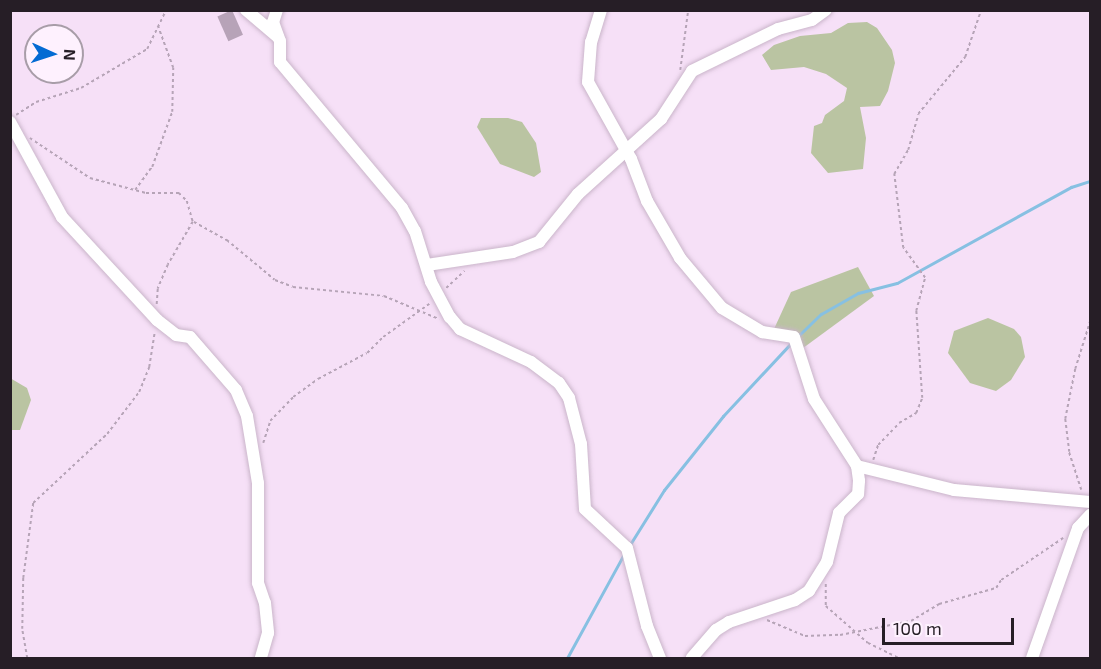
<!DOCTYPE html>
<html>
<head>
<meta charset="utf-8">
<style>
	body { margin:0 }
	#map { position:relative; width:1101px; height:669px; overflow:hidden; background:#f6e0f7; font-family:"Exo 2",sans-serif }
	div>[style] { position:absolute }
	.green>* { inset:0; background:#bac4a2 }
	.stream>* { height:3px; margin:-1.5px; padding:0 1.5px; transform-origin:1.5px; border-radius:1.5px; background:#87c0e2 }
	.building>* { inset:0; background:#b7a3b8; transform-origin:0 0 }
	.path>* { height:1.5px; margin-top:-0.75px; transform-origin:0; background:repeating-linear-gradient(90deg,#b6a4b7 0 3px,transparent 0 6px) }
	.roads { filter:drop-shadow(0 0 2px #cab5ca) drop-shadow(0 0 2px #cab5ca) }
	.minor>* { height:12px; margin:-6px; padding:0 6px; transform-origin:6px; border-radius:6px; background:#fff }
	span { translate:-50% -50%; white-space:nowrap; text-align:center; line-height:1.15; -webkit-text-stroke:4.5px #fef1fe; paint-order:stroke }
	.frame { position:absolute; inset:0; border:12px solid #261e26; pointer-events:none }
	.north { position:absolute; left:24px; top:24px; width:60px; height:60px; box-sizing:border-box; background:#fef1fe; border:2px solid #a89da8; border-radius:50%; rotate:93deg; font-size:16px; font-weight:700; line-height:24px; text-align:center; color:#261e26 }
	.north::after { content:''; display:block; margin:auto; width:21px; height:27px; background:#046bd3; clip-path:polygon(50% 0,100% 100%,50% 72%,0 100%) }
	.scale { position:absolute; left:882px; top:618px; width:132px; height:27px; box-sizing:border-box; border:3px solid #261e26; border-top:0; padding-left:8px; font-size:18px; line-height:21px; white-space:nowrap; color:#261e26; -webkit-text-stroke:4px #fef1fe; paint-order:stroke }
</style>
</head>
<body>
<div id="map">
	<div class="green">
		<div style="clip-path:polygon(867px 22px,877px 28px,892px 50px,895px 63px,888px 91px,880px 106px,860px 107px,866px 138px,863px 169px,828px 173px,811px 153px,814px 126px,822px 123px,825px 115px,844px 101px,847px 88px,826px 74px,804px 67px,771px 70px,762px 55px,774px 45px,800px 36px,831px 33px,848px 23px)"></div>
		<div style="clip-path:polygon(481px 118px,508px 118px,522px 122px,536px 143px,541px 172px,534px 177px,500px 164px,477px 127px)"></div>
		<div style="clip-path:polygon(858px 267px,874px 296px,799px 351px,774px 329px,791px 292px)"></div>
		<div style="clip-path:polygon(988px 318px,1014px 329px,1021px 337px,1025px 357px,1011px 380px,996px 391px,970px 383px,948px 353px,954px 331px)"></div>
		<div style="clip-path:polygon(10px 378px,27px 388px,31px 400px,20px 430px,11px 430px)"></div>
	</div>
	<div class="stream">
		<div style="left:798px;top:336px;width:32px;rotate:-44deg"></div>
		<div style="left:821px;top:314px;width:43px;rotate:-29.6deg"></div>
		<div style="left:858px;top:293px;width:40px;rotate:-14.4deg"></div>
		<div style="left:897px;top:283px;width:199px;rotate:-28.9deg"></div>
		<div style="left:1071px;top:187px;width:20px;rotate:-18deg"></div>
		<div style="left:629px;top:546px;width:66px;rotate:-58deg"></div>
		<div style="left:664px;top:490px;width:95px;rotate:-51.4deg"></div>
		<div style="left:723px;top:416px;width:100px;rotate:-47deg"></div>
		<div style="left:567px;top:658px;width:119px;rotate:-61.3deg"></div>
	</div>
	<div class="building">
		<div style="left:232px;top:10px;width:27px;height:16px;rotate:66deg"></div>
	</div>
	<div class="path">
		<div style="left:680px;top:70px;width:61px;rotate:-82.4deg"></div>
		<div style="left:16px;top:115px;width:24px;rotate:-33deg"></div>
		<div style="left:36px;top:102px;width:47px;rotate:-17.3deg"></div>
		<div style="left:81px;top:88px;width:77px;rotate:-30.6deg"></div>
		<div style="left:147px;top:49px;width:43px;rotate:-64deg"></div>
		<div style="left:30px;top:138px;width:72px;rotate:33.7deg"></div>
		<div style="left:90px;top:178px;width:58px;rotate:15deg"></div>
		<div style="left:146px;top:193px;width:33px"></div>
		<div style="left:179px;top:193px;width:11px;rotate:45deg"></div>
		<div style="left:187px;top:201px;width:22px;rotate:74deg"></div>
		<div style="left:193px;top:222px;width:50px;rotate:120.2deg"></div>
		<div style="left:168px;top:265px;width:26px;rotate:113deg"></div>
		<div style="left:158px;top:289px;width:16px;rotate:94deg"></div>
		<div style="left:135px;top:190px;width:29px;rotate:-54deg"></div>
		<div style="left:152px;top:167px;width:59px;rotate:-70deg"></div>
		<div style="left:172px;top:112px;width:44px;rotate:-88.7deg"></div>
		<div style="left:173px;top:68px;width:44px;rotate:-110.1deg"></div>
		<div style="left:194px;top:222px;width:38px;rotate:29deg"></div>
		<div style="left:227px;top:240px;width:62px;rotate:39.8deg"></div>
		<div style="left:275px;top:280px;width:19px;rotate:21deg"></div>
		<div style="left:293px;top:287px;width:91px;rotate:5.6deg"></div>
		<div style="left:384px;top:296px;width:60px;rotate:22.7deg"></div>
		<div style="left:446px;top:288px;width:25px;rotate:-43deg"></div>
		<div style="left:263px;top:443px;width:23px;rotate:-72deg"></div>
		<div style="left:270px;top:421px;width:33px;rotate:-46deg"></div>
		<div style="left:293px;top:397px;width:31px;rotate:-36deg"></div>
		<div style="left:318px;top:379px;width:55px;rotate:-28deg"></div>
		<div style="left:367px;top:353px;width:23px;rotate:-45deg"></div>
		<div style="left:383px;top:337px;width:57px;rotate:-35.7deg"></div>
		<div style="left:873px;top:460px;width:16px;rotate:-72deg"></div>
		<div style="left:878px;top:445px;width:30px;rotate:-46deg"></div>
		<div style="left:899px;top:423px;width:20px;rotate:-30deg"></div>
		<div style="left:916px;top:413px;width:16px;rotate:-68deg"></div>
		<div style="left:922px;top:398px;width:87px;rotate:-93.9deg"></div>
		<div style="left:916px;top:311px;width:34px;rotate:-75deg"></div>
		<div style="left:925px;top:278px;width:37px;rotate:-126deg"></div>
		<div style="left:903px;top:248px;width:75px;rotate:-96.9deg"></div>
		<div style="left:894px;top:174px;width:28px;rotate:-60deg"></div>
		<div style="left:908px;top:150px;width:37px;rotate:-74deg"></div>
		<div style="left:918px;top:114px;width:74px;rotate:-50.5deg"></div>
		<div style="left:965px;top:57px;width:50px;rotate:-71.2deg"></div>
		<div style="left:1081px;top:490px;width:40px;rotate:-108deg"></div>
		<div style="left:1069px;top:452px;width:33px;rotate:-97deg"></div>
		<div style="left:1065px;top:419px;width:51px;rotate:-78.7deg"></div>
		<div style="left:1075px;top:369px;width:50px;rotate:-72.6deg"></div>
		<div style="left:826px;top:584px;width:22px;rotate:90deg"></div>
		<div style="left:826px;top:606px;width:56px;rotate:41.4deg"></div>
		<div style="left:868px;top:643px;width:34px;rotate:26deg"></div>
		<div style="left:767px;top:620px;width:41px;rotate:22.8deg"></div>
		<div style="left:805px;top:636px;width:35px;rotate:-2deg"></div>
		<div style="left:840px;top:635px;width:72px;rotate:-11.2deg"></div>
		<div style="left:911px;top:621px;width:33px;rotate:-31deg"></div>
		<div style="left:939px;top:604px;width:59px;rotate:-15.7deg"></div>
		<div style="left:996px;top:588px;width:9px;rotate:-58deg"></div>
		<div style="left:1001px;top:580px;width:75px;rotate:-34.1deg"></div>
		<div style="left:27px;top:658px;width:29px;rotate:-100deg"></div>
		<div style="left:22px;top:629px;width:51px;rotate:-88.9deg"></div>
		<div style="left:23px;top:578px;width:76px;rotate:-82.4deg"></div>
		<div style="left:33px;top:503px;width:101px;rotate:-43deg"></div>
		<div style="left:107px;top:434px;width:53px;rotate:-52.7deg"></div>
		<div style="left:139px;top:392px;width:27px;rotate:-68deg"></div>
		<div style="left:149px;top:367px;width:36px;rotate:-81deg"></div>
	</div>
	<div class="roads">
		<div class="minor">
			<div style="left:246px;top:10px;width:42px;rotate:40.2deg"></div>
			<div style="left:277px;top:10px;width:13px;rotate:108deg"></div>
			<div style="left:273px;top:22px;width:20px;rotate:70deg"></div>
			<div style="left:280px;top:41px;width:21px;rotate:90deg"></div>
			<div style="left:280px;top:62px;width:190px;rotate:50.1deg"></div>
			<div style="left:402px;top:208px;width:26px;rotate:61deg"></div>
			<div style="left:415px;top:231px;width:53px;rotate:72.6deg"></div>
			<div style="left:431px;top:282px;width:40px;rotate:62deg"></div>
			<div style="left:450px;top:317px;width:16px;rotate:50deg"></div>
			<div style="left:460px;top:329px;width:78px;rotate:24.9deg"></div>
			<div style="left:531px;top:362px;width:35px;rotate:37deg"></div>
			<div style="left:559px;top:383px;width:18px;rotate:56deg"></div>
			<div style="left:569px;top:398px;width:48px;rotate:75.4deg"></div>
			<div style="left:581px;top:444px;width:65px;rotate:86.5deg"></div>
			<div style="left:585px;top:509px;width:57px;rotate:42.9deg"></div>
			<div style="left:627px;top:548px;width:81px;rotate:75.6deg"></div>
			<div style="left:647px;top:626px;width:35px;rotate:68deg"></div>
			<div style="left:601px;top:10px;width:34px;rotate:107deg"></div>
			<div style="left:591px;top:42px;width:40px;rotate:94.3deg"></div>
			<div style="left:588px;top:82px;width:88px;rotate:60.8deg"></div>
			<div style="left:631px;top:159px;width:45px;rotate:69.1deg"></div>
			<div style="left:647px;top:201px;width:66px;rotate:59.9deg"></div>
			<div style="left:680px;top:258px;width:65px;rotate:50deg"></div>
			<div style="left:722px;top:308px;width:47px;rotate:31deg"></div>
			<div style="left:762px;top:332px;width:32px;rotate:9deg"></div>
			<div style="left:794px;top:337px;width:65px;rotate:72.1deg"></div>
			<div style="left:814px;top:399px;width:80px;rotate:57.3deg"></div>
			<div style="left:857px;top:466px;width:15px;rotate:82deg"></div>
			<div style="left:859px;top:481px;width:13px;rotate:94deg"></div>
			<div style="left:858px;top:494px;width:27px;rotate:135deg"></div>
			<div style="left:839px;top:513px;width:50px;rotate:103.8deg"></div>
			<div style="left:827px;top:562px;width:34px;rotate:122deg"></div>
			<div style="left:809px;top:591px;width:17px;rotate:147deg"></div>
			<div style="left:795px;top:600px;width:70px;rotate:161.6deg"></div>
			<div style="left:729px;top:622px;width:15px;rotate:148deg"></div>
			<div style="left:716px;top:630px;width:37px;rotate:131deg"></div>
			<div style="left:10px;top:122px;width:108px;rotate:61.3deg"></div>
			<div style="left:62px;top:217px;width:140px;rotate:47.3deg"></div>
			<div style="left:157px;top:320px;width:24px;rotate:38deg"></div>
			<div style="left:176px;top:335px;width:14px;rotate:8deg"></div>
			<div style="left:190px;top:337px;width:70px;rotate:49deg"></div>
			<div style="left:236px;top:390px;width:28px;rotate:67deg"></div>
			<div style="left:247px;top:416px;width:68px;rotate:80.7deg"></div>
			<div style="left:258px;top:483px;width:100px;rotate:90deg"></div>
			<div style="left:258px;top:583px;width:21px;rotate:71deg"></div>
			<div style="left:265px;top:603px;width:30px;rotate:84deg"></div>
			<div style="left:268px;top:633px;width:26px;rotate:106deg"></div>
			<div style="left:427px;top:265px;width:87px;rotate:-8.6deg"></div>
			<div style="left:513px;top:252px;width:28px;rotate:-21deg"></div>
			<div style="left:539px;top:242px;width:62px;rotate:-50.9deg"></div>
			<div style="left:578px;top:194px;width:112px;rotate:-42.1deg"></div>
			<div style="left:661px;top:119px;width:57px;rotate:-57.1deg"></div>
			<div style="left:692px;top:71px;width:96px;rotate:-26deg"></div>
			<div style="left:778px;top:29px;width:35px;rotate:-15deg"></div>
			<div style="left:812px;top:20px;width:17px;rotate:-36deg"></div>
			<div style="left:857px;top:466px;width:100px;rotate:13.9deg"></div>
			<div style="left:954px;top:490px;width:137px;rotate:5deg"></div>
			<div style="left:1032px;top:658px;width:138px;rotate:-70.5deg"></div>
			<div style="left:1078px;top:528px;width:18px;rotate:-47deg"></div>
		</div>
	</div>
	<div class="frame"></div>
	<div class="north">N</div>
	<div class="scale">100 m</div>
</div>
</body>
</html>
